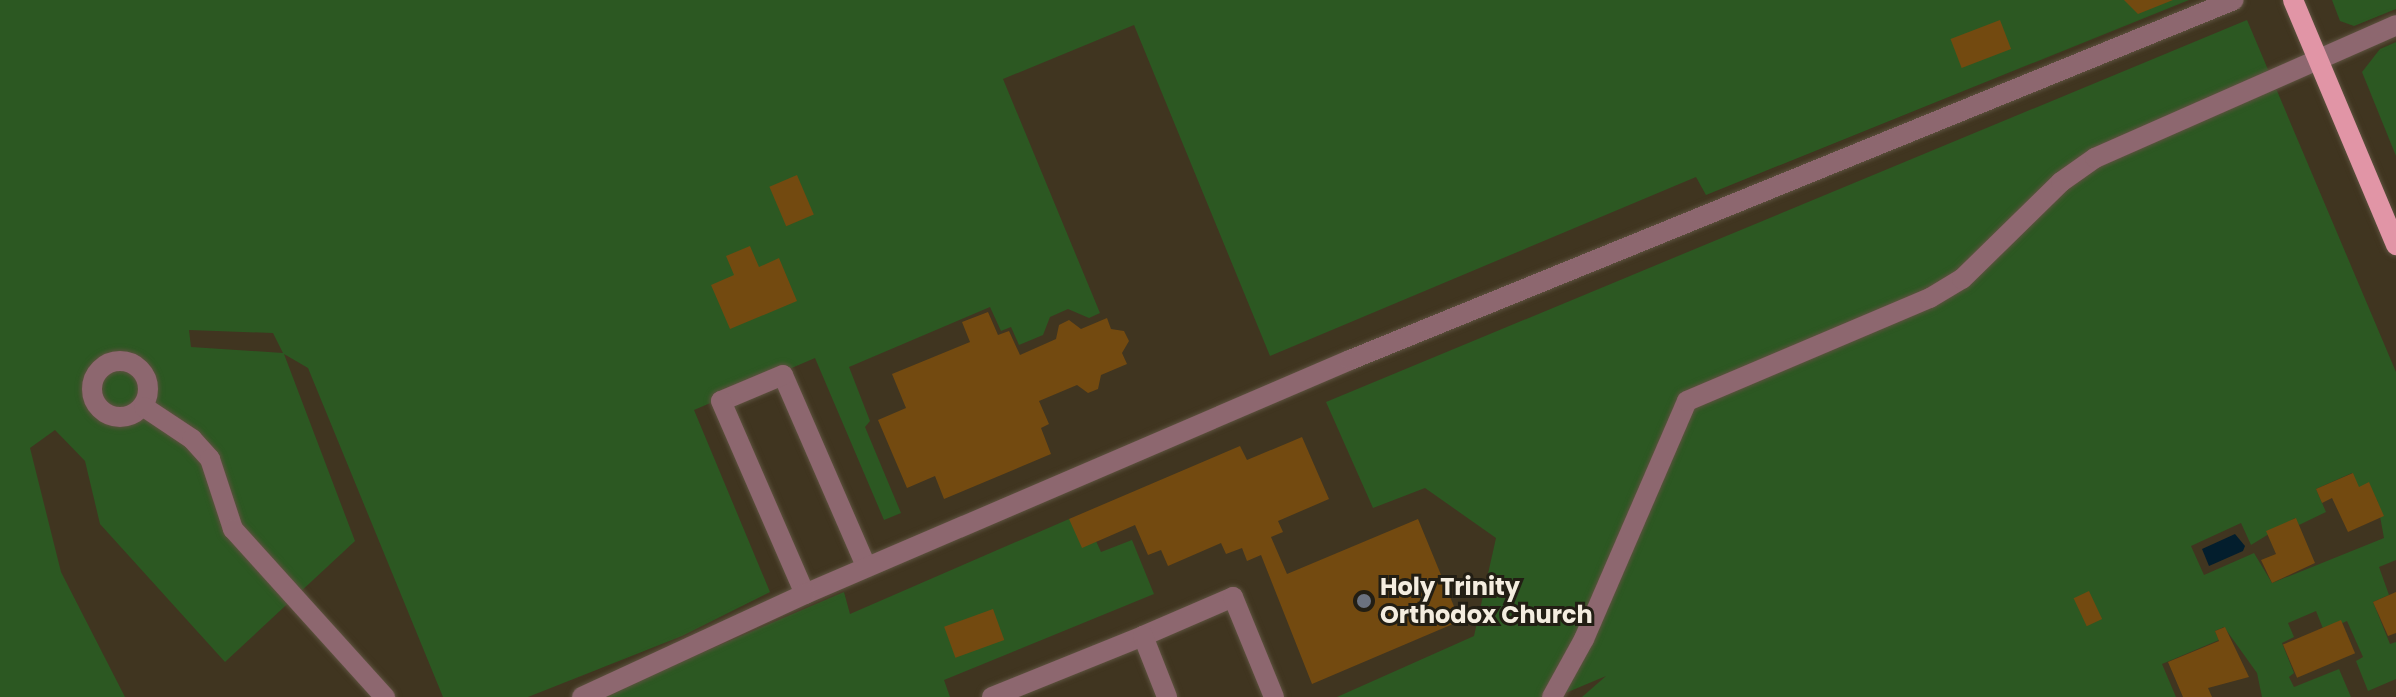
<!DOCTYPE html>
<html>
<head>
<meta charset="utf-8">
<style>
	body { margin:0 }
	#map { position:relative; width:2396px; height:697px; overflow:hidden; background:#403520; font-family:Poppins,sans-serif }
	div>[style] { position:absolute }
	.green>* { inset:0; background:#2c5822 }
	.water>* { inset:0; background:#031e2d }
	.building>* { inset:0; background:#734a10; transform-origin:0 0 }
	.roads { filter:drop-shadow(0 0 2px #5d523f) drop-shadow(0 0 2px #5d523f) }
	.minor>* { height:20px; margin:-10px; padding:0 10px; transform-origin:10px; border-radius:10px; background:#8d676f }
	.minor>.ring { margin:-10px; padding:0; box-sizing:content-box; background:none; border:20px solid #8d676f; border-radius:50% }
	.major>* { height:20px; margin:-10px; padding:0 10px; transform-origin:10px; border-radius:10px; background:#e195a6 }
	.dots>* { width:22px; height:22px; translate:-50% -50%; box-sizing:border-box; border:4px solid #221e14; border-radius:50% }
	span { translate:-50% -50%; white-space:nowrap; text-align:center; line-height:1.15; -webkit-text-stroke:6px #221e14; paint-order:stroke }
	.poi-label { font-size:24px; color:#f4ede0; font-weight:700 }
	.left { translate:0 -50%; text-align:left }
</style>
</head>
<body>
<div id="map">
	<div class="green">
		<div style="clip-path:polygon(evenodd,0 0,2189px 0,1706px 195px,1696px 177px,1270px 356px,1134px 25px,1003px 79px,1100px 313px,1089px 318px,1068px 309px,1050px 317px,1043px 335px,1019px 345px,1011px 327px,1001px 331px,990px 307px,849px 367px,870px 421px,865px 427px,901px 513px,884px 520px,815px 358px,694px 410px,770px 592px,682px 636px,528px 697px,443px 697px,308px 368px,284px 354px,355px 541px,225px 662px,100px 524px,85px 461px,55px 430px,30px 448px,61px 572px,125px 697px,0 697px,0 0,189px 330px,273px 333px,283px 353px,191px 347px,189px 330px)"></div>
		<div style="clip-path:polygon(2332px 0,2396px 0,2396px 9px,2354px 26px,2340px 21px)"></div>
		<div style="clip-path:polygon(evenodd,2247px 20px,2396px 372px,2396px 560px,2379px 567px,2389px 595px,2373px 602px,2390px 644px,2396px 642px,2396px 679px,2368px 691px,2356px 661px,2363px 657px,2347px 621px,2324px 631px,2316px 611px,2288px 623px,2294px 637px,2282px 643px,2294px 673px,2289px 677px,2294px 687px,2339px 669px,2351px 697px,2262px 697px,2257px 673px,2224px 627px,2215px 631px,2219px 640px,2162px 664px,2176px 697px,1582px 697px,1606px 676px,1556px 697px,1337px 697px,1474px 636px,1496px 538px,1425px 488px,1373px 508px,1326px 402px,2247px 20px,2352px 473px,2360px 494px,2377px 500px,2384px 538px,2272px 583px,2254px 553px,2204px 575px,2191px 546px,2241px 523px,2251px 545px,2295px 518px,2299px 525px,2326px 512px,2316px 489px,2352px 473px)"></div>
		<div style="clip-path:polygon(2396px 42px,2396px 156px,2362px 72px,2380px 49px)"></div>
		<div style="clip-path:polygon(1069px 519px,1096px 541px,1101px 552px,1132px 540px,1154px 594px,944px 680px,950px 697px,598px 697px,844px 592px,850px 614px)"></div>
	</div>
	<div class="water">
		<div style="clip-path:polygon(2235px 534px,2245px 546px,2243px 551px,2209px 566px,2202px 549px)"></div>
	</div>
	<div class="building">
		<div style="clip-path:polygon(2124px 0,2173px 0,2138px 14px)"></div>
		<div style="left:2000px;top:20px;width:31px;height:53px;rotate:69deg"></div>
		<div style="left:797px;top:175px;width:43px;height:30px;rotate:67deg"></div>
		<div style="clip-path:polygon(750px 246px,759px 267px,779px 258px,797px 301px,730px 329px,711px 285px,734px 275px,726px 256px)"></div>
		<div style="clip-path:polygon(988px 312px,998px 335px,1009px 331px,1020px 355px,1056px 339px,1059px 325px,1069px 320px,1081px 329px,1107px 318px,1111px 329px,1124px 331px,1129px 341px,1122px 353px,1127px 364px,1101px 375px,1098px 389px,1088px 393px,1077px 385px,1039px 401px,1049px 424px,1041px 428px,1051px 454px,944px 499px,935px 476px,907px 488px,878px 420px,906px 408px,892px 374px,970px 342px,962px 322px)"></div>
		<div style="clip-path:polygon(1302px 437px,1329px 499px,1278px 521px,1283px 532px,1271px 537px,1287px 574px,1418px 519px,1460px 621px,1312px 684px,1261px 555px,1247px 561px,1242px 548px,1226px 554px,1221px 543px,1168px 566px,1161px 550px,1148px 555px,1135px 525px,1082px 548px,1069px 519px,1240px 446px,1247px 460px)"></div>
		<div style="clip-path:polygon(2353px 473px,2359px 487px,2369px 482px,2384px 516px,2348px 532px,2332px 498px,2322px 503px,2316px 489px)"></div>
		<div style="clip-path:polygon(2296px 518px,2315px 563px,2272px 583px,2261px 560px,2276px 554px,2266px 531px)"></div>
		<div style="left:2089px;top:591px;width:31px;height:17px;rotate:65deg"></div>
		<div style="clip-path:polygon(2396px 592px,2396px 633px,2388px 636px,2373px 602px)"></div>
		<div style="left:993px;top:609px;width:33px;height:52px;rotate:70deg"></div>
		<div style="left:2341px;top:620px;width:36px;height:63px;rotate:67deg"></div>
		<div style="clip-path:polygon(2225px 627px,2249px 677px,2208px 688px,2212px 697px,2183px 697px,2168px 662px,2219px 641px,2215px 631px)"></div>
	</div>
	<div class="roads">
		<div class="minor">
			<div class="ring" style="left:92px;top:361px;width:36px;height:36px"></div>
			<div style="left:144px;top:407px;width:58px;rotate:33.7deg"></div>
			<div style="left:192px;top:439px;width:27px;rotate:48deg"></div>
			<div style="left:210px;top:459px;width:74px;rotate:71.8deg"></div>
			<div style="left:233px;top:529px;width:227px;rotate:47.9deg"></div>
			<div style="left:866px;top:566px;width:208px;rotate:-113.5deg"></div>
			<div style="left:783px;top:375px;width:67px;rotate:157.2deg"></div>
			<div style="left:721px;top:401px;width:210px;rotate:66.5deg"></div>
			<div style="left:805px;top:594px;width:593px;rotate:-23.24deg"></div>
			<div style="left:1350px;top:360px;width:954px;rotate:-22.16deg"></div>
			<div style="left:1143px;top:636px;width:98px;rotate:-23.4deg"></div>
			<div style="left:1233px;top:597px;width:108px;rotate:67.7deg"></div>
			<div style="left:582px;top:697px;width:246px;rotate:-24.8deg"></div>
			<div style="left:992px;top:697px;width:163px;rotate:-22deg"></div>
			<div style="left:1143px;top:636px;width:66px;rotate:68.5deg"></div>
			<div style="left:1552px;top:697px;width:66px;rotate:-61.1deg"></div>
			<div style="left:1584px;top:639px;width:259px;rotate:-66.6deg"></div>
			<div style="left:1687px;top:401px;width:264px;rotate:-23deg"></div>
			<div style="left:1930px;top:298px;width:37px;rotate:-31deg"></div>
			<div style="left:1962px;top:279px;width:139px;rotate:-44.4deg"></div>
			<div style="left:2061px;top:182px;width:42px;rotate:-35.2deg"></div>
			<div style="left:2095px;top:158px;width:329px;rotate:-23.8deg"></div>
		</div>
		<div class="major">
			<div style="left:2293px;top:0;width:266px;rotate:67.2deg"></div>
		</div>
	</div>
	<div class="dots">
		<div style="left:1364px;top:601px;background:#6b7280"></div>
	</div>
	<div class="poi-label">
		<span class="left" style="left:1380px;top:601px">Holy Trinity<br>Orthodox Church</span>
	</div>
</div>
</body>
</html>
